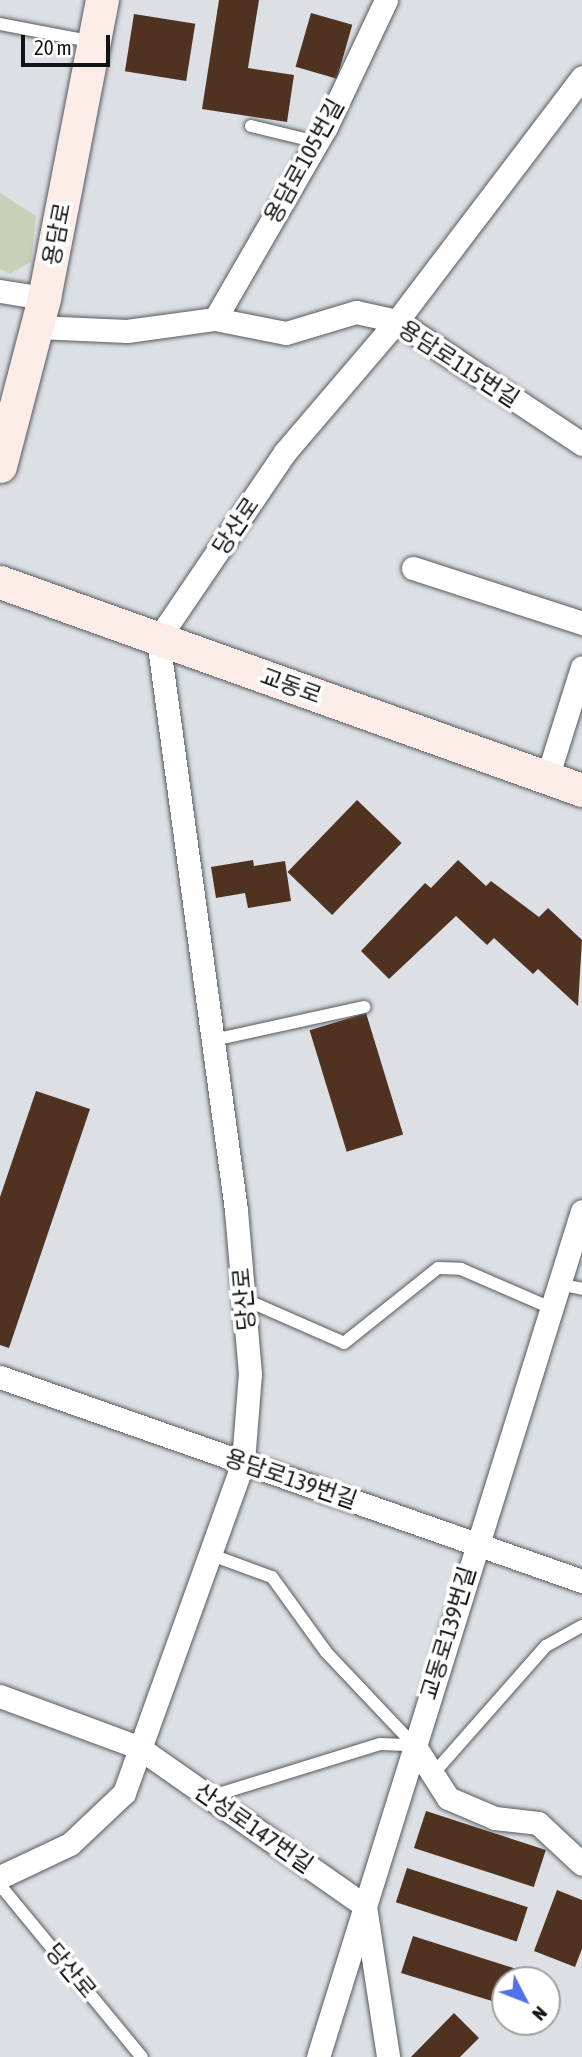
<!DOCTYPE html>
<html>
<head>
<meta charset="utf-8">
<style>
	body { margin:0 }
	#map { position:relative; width:582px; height:2057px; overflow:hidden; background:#dce0e5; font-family:"Asap Condensed","Noto Sans KR",sans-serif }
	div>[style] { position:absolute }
	.green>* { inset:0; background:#c9d0b8 }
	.building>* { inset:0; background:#503220; transform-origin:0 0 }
	.roads { filter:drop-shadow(0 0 2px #565a5d) drop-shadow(0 0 2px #565a5d) }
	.lane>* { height:12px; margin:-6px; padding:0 6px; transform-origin:6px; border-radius:6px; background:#fff }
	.street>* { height:23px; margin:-11.5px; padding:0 11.5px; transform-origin:11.5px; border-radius:11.5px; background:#fff }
	.secondary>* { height:33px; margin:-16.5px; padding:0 16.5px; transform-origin:16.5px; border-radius:16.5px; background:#fcece7 }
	span { translate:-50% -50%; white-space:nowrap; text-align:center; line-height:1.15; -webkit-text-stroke:7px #fff; paint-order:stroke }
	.street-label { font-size:23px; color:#121314 }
	.north { position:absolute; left:491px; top:1966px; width:70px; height:70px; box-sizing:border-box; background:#fff; border:2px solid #a0a1a1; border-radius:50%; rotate:132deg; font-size:19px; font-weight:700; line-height:28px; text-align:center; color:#121314 }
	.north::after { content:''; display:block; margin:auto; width:24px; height:32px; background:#4f72e6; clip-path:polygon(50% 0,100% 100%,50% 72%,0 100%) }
	.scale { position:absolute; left:21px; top:35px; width:89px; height:32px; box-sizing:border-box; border:4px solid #121314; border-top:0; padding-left:9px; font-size:21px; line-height:24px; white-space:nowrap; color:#121314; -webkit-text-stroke:5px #fff; paint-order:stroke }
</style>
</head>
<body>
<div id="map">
	<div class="green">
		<div style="clip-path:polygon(0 193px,36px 216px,31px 262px,10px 274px,0 269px)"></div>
	</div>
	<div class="building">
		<div style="clip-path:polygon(219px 0,259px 0,248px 68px,294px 75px,287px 122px,202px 109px)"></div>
		<div style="left:311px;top:13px;width:43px;height:56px;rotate:16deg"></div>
		<div style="left:134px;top:14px;width:62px;height:58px;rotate:9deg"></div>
		<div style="left:357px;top:800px;width:62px;height:100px;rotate:44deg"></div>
		<div style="clip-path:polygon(253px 860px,254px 866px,285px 861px,291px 901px,248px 908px,245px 893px,216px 898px,211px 867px)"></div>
		<div style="clip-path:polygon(458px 860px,486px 886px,491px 881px,539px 917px,548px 908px,582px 940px,578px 1006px,538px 969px,533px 974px,494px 938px,487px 945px,456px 916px,389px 979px,361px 951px,425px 883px,431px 888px)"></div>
		<div style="left:366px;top:1013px;width:127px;height:59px;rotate:73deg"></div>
		<div style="clip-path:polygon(36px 1091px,90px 1109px,9px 1348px,0 1345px,0 1197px)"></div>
		<div style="left:426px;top:1811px;width:126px;height:39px;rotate:18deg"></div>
		<div style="left:407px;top:1868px;width:127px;height:36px;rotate:18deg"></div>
		<div style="clip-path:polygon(557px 1890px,582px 1900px,582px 1949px,575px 1967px,534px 1951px)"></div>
		<div style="clip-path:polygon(413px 1936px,532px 1974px,530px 1980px,505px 1980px,505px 2005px,401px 1973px)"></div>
		<div style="clip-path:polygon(454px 2013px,479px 2038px,460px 2057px,411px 2057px)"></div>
	</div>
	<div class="roads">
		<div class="lane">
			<div style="left:0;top:24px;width:96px;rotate:10.8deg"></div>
			<div style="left:251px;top:126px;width:68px;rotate:13.6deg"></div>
			<div style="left:213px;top:1040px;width:155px;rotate:-12.3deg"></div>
			<div style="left:559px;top:1284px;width:24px;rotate:12deg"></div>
			<div style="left:244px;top:1299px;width:109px;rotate:23.7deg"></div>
			<div style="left:344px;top:1343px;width:120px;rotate:-38.6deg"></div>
			<div style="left:438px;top:1268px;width:23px;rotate:2deg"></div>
			<div style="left:461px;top:1269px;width:98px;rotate:23.4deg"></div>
			<div style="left:209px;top:1554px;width:67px;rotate:20.1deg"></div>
			<div style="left:272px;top:1577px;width:92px;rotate:54.2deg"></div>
			<div style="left:326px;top:1652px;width:128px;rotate:46.6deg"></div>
			<div style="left:433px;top:1774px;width:171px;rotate:-48.6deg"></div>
			<div style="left:546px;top:1646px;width:41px;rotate:-29.1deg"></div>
			<div style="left:209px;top:1797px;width:179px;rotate:-17.2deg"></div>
			<div style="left:380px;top:1744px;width:34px;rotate:2deg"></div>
			<div style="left:0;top:1885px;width:223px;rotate:50.5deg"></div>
		</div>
		<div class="street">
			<div style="left:0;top:291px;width:45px;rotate:9deg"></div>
			<div style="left:215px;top:319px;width:222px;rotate:-60deg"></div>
			<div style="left:326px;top:127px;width:140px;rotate:-64.7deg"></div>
			<div style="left:37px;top:327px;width:90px;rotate:2.5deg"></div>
			<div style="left:127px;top:331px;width:89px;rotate:-7.8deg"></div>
			<div style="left:215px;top:319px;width:72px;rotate:11.2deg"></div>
			<div style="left:286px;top:333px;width:73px;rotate:-16.7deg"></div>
			<div style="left:356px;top:312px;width:42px;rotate:12.4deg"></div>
			<div style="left:397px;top:321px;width:222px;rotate:33.6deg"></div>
			<div style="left:413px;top:568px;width:178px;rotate:18deg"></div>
			<div style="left:547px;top:778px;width:116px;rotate:-72.5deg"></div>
			<div style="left:0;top:1377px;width:617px;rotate:19.32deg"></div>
			<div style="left:0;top:1696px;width:147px;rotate:20.3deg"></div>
			<div style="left:138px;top:1747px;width:277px;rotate:35deg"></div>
			<div style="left:365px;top:1906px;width:153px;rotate:81.3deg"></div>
			<div style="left:414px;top:1745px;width:63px;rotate:57.3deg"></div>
			<div style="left:448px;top:1798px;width:51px;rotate:23.1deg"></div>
			<div style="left:495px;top:1818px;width:43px;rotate:6.6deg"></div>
			<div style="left:538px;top:1823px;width:60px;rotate:43deg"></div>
			<div style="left:0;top:1877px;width:77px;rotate:-25.2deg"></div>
			<div style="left:70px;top:1844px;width:74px;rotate:-43.4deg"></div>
			<div style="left:124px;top:1793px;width:352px;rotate:-70.2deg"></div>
			<div style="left:243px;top:1462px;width:88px;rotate:-85.5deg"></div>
			<div style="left:250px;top:1374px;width:165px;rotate:-94.9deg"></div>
			<div style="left:236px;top:1210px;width:576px;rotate:-97.78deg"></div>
			<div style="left:158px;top:639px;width:226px;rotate:-55.8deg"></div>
			<div style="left:285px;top:452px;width:172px;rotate:-49.5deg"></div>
			<div style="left:397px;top:321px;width:306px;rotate:-52.8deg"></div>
			<div style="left:318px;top:2057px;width:886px;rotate:-72.67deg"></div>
		</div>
		<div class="secondary">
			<div style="left:0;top:466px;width:174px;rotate:-75.3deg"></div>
			<div style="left:44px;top:298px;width:304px;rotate:-79deg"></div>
			<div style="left:0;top:582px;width:618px;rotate:19.67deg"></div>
		</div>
	</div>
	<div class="street-label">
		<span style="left:304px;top:161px;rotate:-61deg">용담로105번길</span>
		<span style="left:57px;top:234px;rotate:-79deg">용담로</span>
		<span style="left:459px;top:364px;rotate:33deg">용담로115번길</span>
		<span style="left:236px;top:526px;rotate:-56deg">당산로</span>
		<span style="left:291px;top:686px;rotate:20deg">교동로</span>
		<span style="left:244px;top:1299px;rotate:-95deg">당산로</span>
		<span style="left:291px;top:1479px;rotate:19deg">용담로139번길</span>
		<span style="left:448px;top:1633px;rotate:-73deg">교동로139번길</span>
		<span style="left:254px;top:1828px;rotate:35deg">산성로147번길</span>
		<span style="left:71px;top:1971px;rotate:50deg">당산로</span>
	</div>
	<div class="north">N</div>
	<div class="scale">20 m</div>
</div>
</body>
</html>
